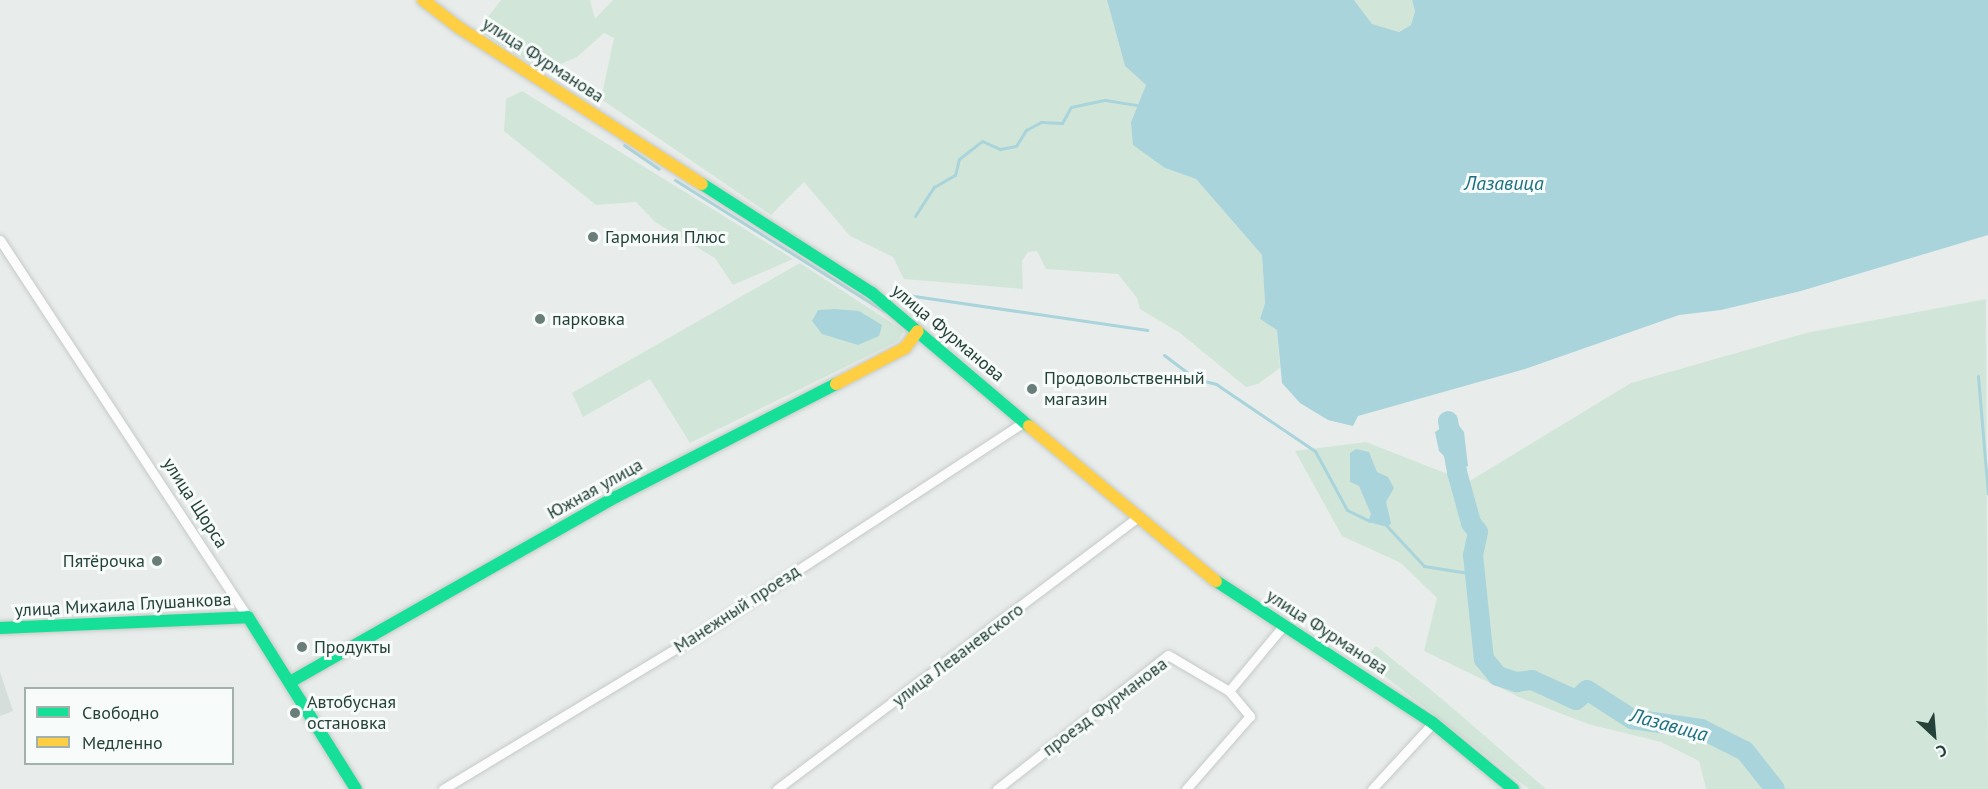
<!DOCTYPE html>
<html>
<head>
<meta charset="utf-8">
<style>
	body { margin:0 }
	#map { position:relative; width:1988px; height:789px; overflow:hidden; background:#e8edeb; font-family:"PT Sans",sans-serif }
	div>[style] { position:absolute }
	.built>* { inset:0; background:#d6dedb }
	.green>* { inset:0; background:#d1e6d8 }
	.water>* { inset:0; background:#a9d4db }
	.stream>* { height:3px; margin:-1.5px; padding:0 1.5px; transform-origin:1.5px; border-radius:1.5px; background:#a9d4db }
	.river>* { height:20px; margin:-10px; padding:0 10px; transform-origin:10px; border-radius:10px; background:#a9d4db }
	.roads { filter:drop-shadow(0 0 2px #c5cac8) drop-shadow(0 0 2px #c5cac8) }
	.street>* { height:9px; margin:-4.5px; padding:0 4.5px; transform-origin:4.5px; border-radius:4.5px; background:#fcfcfc }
	.fast>* { height:12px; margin:-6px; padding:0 6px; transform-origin:6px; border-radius:6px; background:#16e098 }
	.slow>* { height:12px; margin:-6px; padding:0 6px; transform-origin:6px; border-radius:6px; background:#ffcf43 }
	.dots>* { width:16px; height:16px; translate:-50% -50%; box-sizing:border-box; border:3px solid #f7fbf9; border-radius:50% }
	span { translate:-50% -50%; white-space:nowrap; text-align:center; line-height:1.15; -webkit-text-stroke:6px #f7fbf9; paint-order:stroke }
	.street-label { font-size:18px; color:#24423a }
	.poi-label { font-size:18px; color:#24423a }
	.left { translate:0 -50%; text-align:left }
	.right { translate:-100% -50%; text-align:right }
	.water-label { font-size:20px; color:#1c6f80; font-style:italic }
	.legend { position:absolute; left:24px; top:687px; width:210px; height:78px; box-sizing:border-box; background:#f7fbf9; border:2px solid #a3b1ad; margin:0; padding:8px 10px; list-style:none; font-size:18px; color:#24423a }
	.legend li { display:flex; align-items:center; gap:12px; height:30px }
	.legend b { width:30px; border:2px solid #a3b1ad }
	.north { position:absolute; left:1904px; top:705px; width:60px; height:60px; -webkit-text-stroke:4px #f7fbf9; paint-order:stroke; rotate:154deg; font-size:16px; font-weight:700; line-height:24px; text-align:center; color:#24423a }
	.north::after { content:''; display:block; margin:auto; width:21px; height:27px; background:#24423a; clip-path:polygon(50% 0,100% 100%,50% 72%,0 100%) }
</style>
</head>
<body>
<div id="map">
	<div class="built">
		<div style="clip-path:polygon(0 672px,13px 711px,0 716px)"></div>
	</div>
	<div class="green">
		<div style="clip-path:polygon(501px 0,590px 0,595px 19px,613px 0,1107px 0,1125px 66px,1146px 85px,1131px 122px,1165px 168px,1196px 179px,1262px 255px,1265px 303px,1260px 319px,1277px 329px,1280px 368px,1258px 384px,1246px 387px,1180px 333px,1140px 309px,1137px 298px,1118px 274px,1046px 269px,1037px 251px,1028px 252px,1022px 261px,1023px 289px,904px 279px,893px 257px,850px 236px,804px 182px,771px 215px,601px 99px,614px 38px,604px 33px,577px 57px,544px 71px,478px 30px)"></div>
		<div style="clip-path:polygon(1354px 0,1412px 0,1415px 11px,1411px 25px,1399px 32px,1372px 24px)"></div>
		<div style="clip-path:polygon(522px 91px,793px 259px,733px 285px,715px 258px,655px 222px,636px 202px,596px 205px,504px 131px,506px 99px)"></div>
		<div style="clip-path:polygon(800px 263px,904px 331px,898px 341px,690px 443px,650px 379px,583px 417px,572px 393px)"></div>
		<div style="clip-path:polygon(1986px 299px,1988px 789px,1706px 789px,1699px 761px,1661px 742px,1588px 724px,1519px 697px,1424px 651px,1437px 598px,1401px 563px,1342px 536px,1295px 451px,1366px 442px,1468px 482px,1631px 383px,1806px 333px)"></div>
		<div style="clip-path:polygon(1376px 646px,1441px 698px,1546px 789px,1529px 789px,1363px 659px)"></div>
	</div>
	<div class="water">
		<div style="clip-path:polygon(1107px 0,1354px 0,1372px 24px,1399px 32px,1411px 25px,1415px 11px,1412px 0,1988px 0,1988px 235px,1801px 291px,1721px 310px,1679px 315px,1525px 369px,1358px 416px,1353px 426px,1328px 420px,1300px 403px,1282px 383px,1277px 330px,1260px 319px,1265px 303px,1262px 255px,1196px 179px,1165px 168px,1133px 145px,1131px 122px,1146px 85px,1125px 66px)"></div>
		<div style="clip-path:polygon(835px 309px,859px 311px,882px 325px,879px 336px,858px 345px,822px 334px,812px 321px,818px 310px)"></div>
		<div style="clip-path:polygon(1454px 419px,1464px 432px,1468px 466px,1451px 473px,1450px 462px,1439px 451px,1435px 432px)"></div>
		<div style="clip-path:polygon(1356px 449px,1369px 452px,1377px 472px,1388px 477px,1394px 488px,1386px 502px,1391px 523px,1388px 527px,1368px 522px,1371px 514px,1359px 486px,1350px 482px,1350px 453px)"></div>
	</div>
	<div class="stream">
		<div style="left:624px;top:145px;width:42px;rotate:34.4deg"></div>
		<div style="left:675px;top:180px;width:247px;rotate:32.1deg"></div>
		<div style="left:915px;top:216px;width:35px;rotate:-57deg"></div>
		<div style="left:934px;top:187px;width:24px;rotate:-30deg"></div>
		<div style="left:955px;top:175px;width:16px;rotate:-76deg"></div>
		<div style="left:959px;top:159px;width:29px;rotate:-38deg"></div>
		<div style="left:982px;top:141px;width:20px;rotate:24deg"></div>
		<div style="left:1000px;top:149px;width:16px;rotate:-11deg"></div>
		<div style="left:1016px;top:146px;width:19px;rotate:-58deg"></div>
		<div style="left:1026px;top:130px;width:17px;rotate:-28deg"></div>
		<div style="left:1041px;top:122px;width:21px;rotate:3deg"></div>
		<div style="left:1062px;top:123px;width:18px;rotate:-61deg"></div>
		<div style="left:1071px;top:107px;width:35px;rotate:-12deg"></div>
		<div style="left:1105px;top:100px;width:36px;rotate:9deg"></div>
		<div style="left:907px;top:295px;width:243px;rotate:8.3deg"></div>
		<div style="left:1164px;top:355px;width:40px;rotate:37deg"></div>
		<div style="left:1196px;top:379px;width:21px;rotate:14deg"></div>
		<div style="left:1216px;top:384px;width:120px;rotate:34.1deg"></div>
		<div style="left:1315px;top:451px;width:67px;rotate:61.5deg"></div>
		<div style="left:1347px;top:510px;width:25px;rotate:26deg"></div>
		<div style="left:1978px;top:376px;width:118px;rotate:85.2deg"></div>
		<div style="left:1386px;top:525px;width:56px;rotate:47.2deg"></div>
		<div style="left:1424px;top:566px;width:51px;rotate:9.1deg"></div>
	</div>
	<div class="river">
		<div style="left:1448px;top:421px;width:52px;rotate:80deg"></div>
		<div style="left:1457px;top:472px;width:53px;rotate:74.6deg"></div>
		<div style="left:1471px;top:523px;width:11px;rotate:52deg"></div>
		<div style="left:1478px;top:532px;width:24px;rotate:102deg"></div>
		<div style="left:1473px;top:555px;width:105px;rotate:84deg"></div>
		<div style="left:1484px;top:659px;width:22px;rotate:51deg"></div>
		<div style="left:1498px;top:676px;width:20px;rotate:18deg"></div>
		<div style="left:1517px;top:682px;width:15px;rotate:-8deg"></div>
		<div style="left:1532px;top:680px;width:48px;rotate:24.4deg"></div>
		<div style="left:1576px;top:700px;width:15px;rotate:-42deg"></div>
		<div style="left:1587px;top:690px;width:54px;rotate:32.8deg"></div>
		<div style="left:1632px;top:719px;width:70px;rotate:8.2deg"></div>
		<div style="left:1701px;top:729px;width:49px;rotate:26.6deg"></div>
		<div style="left:1745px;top:751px;width:48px;rotate:51.7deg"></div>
	</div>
	<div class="roads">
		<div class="street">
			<div style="left:0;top:240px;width:451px;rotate:56.7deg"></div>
			<div style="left:1229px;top:691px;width:86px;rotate:-50.2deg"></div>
			<div style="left:443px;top:789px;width:300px;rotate:-31.1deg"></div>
			<div style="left:700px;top:634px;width:389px;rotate:-33.2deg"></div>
			<div style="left:777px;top:789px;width:451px;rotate:-37deg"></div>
			<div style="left:997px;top:789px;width:217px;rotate:-38.1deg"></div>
			<div style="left:1168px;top:655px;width:71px;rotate:30.5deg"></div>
			<div style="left:1229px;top:691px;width:33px;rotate:50deg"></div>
			<div style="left:1250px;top:716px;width:97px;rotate:131.2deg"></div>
			<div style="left:1372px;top:789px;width:90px;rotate:-47.3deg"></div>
		</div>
		<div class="fast">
			<div style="left:702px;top:184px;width:202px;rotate:32.7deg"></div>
			<div style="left:872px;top:293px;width:206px;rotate:40.3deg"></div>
			<div style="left:1216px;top:581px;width:259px;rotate:33.2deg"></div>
			<div style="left:1433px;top:723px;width:104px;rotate:39.5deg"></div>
			<div style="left:0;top:628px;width:248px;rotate:-2.5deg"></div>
			<div style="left:248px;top:617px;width:203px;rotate:57.9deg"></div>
			<div style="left:290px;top:682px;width:375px;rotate:-29.6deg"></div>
			<div style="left:616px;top:497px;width:247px;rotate:-27.2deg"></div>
		</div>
		<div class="slow">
			<div style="left:423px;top:0;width:44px;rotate:37.6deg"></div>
			<div style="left:458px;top:27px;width:290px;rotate:32.8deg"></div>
			<div style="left:836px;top:384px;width:78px;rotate:-27.6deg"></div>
			<div style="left:905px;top:348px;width:21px;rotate:-53deg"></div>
			<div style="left:1029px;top:426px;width:243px;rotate:39.7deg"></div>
		</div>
	</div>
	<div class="dots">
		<div style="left:593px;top:237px;background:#697e78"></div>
		<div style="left:540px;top:319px;background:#697e78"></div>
		<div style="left:1032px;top:389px;background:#697e78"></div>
		<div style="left:157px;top:561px;background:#697e78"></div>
		<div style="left:302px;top:647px;background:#697e78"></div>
		<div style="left:295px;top:713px;background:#697e78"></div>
	</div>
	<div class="street-label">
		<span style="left:543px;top:60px;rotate:33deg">улица Фурманова</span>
		<span style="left:948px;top:333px;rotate:40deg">улица Фурманова</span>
		<span style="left:595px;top:489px;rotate:-29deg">Южная улица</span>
		<span style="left:195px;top:503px;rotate:57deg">улица Щорса</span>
		<span style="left:123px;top:605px;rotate:-3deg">улица Михаила Глушанкова</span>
		<span style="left:737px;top:609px;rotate:-33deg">Манежный проезд</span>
		<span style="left:1327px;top:632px;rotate:33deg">улица Фурманова</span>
		<span style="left:958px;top:655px;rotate:-37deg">улица Леваневского</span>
		<span style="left:1105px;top:707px;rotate:-37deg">проезд Фурманова</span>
	</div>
	<div class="poi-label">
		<span class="left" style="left:605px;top:237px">Гармония Плюс</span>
		<span class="left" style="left:552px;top:319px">парковка</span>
		<span class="left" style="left:1044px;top:389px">Продовольственный<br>магазин</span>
		<span class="right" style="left:145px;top:561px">Пятёрочка</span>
		<span class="left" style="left:314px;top:647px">Продукты</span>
		<span class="left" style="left:307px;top:713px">Автобусная<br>остановка</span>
	</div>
	<div class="water-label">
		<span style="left:1504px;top:183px">Лазавица</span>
		<span style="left:1669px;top:725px;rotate:15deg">Лазавица</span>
	</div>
	<ul class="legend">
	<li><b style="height:8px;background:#16e098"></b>Свободно</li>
	<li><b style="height:8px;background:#ffcf43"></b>Медленно</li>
	</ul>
	<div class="north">С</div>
</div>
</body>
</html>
